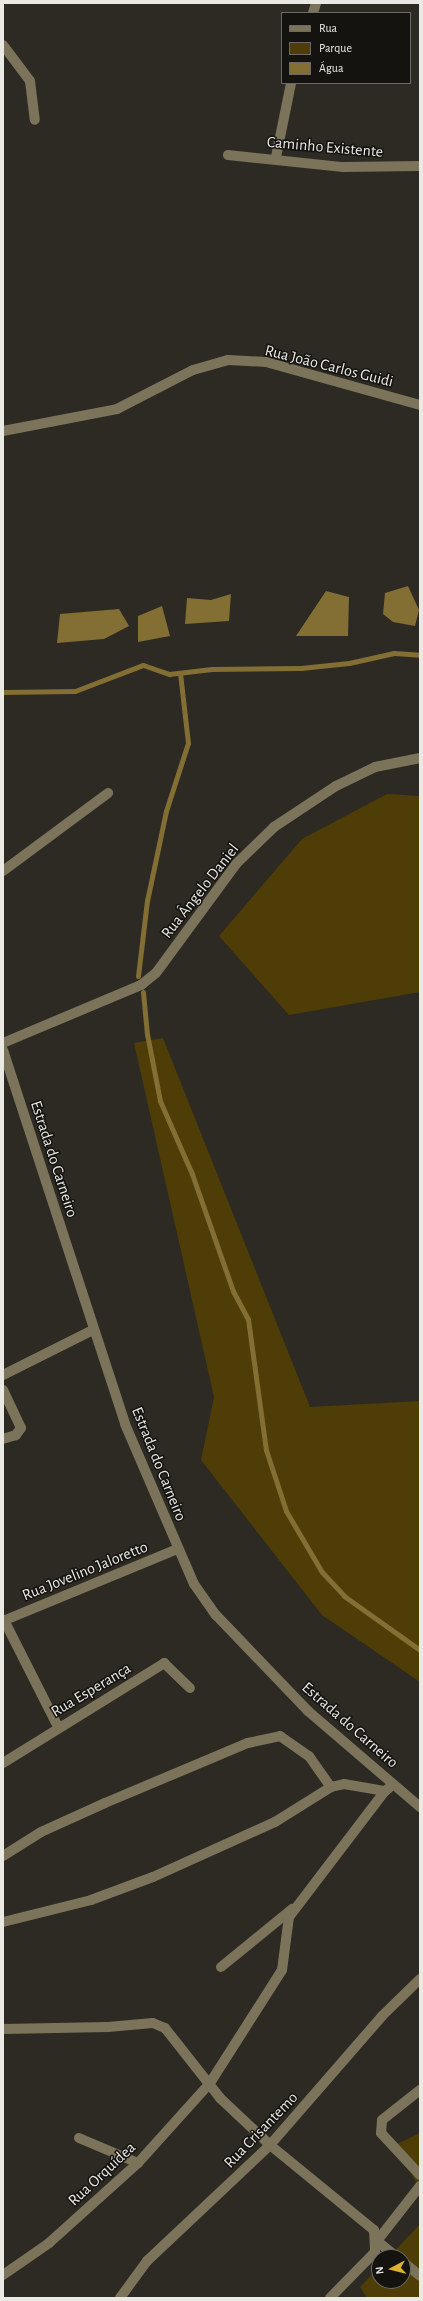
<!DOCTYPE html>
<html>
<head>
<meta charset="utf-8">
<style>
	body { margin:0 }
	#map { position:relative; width:423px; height:2301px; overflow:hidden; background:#2d2a23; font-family:"Alegreya Sans",sans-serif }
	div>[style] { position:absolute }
	.green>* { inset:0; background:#4e3d06 }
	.water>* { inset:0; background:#836e34 }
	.stream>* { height:5px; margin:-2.5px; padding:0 2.5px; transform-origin:2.5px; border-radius:2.5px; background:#836e34 }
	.minor>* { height:10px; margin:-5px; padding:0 5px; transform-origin:5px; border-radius:5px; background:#7c735b }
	span { translate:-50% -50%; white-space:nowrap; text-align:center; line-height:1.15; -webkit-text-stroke:3px #141310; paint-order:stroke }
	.street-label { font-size:16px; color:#ebe9e4 }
	.frame { position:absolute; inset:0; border:4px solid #ebe9e4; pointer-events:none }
	.legend { position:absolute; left:281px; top:12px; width:130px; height:72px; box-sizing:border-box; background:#141310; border:1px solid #6a6965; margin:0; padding:5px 7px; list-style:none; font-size:12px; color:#ebe9e4 }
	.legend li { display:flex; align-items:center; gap:8px; height:20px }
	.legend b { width:20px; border:1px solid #6a6965 }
	.north { position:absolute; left:371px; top:2249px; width:40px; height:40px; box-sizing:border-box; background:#141310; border:1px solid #6a6965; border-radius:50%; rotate:263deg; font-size:11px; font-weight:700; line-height:16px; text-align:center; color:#ebe9e4 }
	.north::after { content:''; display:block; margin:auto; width:14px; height:18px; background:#dcb233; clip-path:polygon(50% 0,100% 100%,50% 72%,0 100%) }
</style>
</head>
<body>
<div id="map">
	<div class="green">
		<div style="clip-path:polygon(387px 794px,420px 796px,420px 992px,289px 1015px,219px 936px,302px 839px)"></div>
		<div style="clip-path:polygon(163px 1038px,310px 1407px,420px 1401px,420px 1682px,322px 1615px,201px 1460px,214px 1397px,134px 1043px)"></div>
		<div style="clip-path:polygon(420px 2133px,420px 2189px,395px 2145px)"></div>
		<div style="clip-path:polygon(420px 2224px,420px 2298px,367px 2298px,360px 2287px,379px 2267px,379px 2281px,403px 2281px,403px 2257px,389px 2257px)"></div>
	</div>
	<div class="water">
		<div style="clip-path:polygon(408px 586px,419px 610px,415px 626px,393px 622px,383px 614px,385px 593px)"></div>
		<div style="clip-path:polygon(326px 591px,349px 597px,348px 636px,296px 636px)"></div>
		<div style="clip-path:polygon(231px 594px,229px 621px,185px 624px,187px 598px,211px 600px)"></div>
		<div style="clip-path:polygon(162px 606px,170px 636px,138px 642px,138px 616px)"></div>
		<div style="clip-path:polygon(119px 609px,129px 626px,104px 639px,57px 643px,60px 614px)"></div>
	</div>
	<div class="stream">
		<div style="left:3px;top:692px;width:72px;rotate:-0.8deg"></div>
		<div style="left:75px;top:691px;width:73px;rotate:-20.9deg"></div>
		<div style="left:143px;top:665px;width:28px;rotate:19deg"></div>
		<div style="left:169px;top:674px;width:43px;rotate:-6.6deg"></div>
		<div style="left:212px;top:669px;width:89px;rotate:-0.6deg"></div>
		<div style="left:301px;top:668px;width:48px;rotate:-5.9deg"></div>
		<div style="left:349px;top:663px;width:46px;rotate:-12.5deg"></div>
		<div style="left:394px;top:653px;width:26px;rotate:4deg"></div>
		<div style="left:138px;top:976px;width:76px;rotate:-83.2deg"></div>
		<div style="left:147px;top:901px;width:92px;rotate:-78.1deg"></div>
		<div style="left:166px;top:811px;width:71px;rotate:-72.1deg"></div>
		<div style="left:188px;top:743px;width:70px;rotate:-96.5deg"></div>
		<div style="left:143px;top:992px;width:42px;rotate:84.6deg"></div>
		<div style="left:147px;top:1034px;width:68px;rotate:79deg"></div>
		<div style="left:160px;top:1101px;width:80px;rotate:66.3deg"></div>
		<div style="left:192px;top:1174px;width:124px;rotate:70.7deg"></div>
		<div style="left:233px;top:1291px;width:32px;rotate:62deg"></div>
		<div style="left:248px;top:1319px;width:132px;rotate:82.2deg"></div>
		<div style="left:266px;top:1450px;width:64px;rotate:71.8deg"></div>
		<div style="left:286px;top:1511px;width:71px;rotate:59.5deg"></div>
		<div style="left:322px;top:1572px;width:33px;rotate:47deg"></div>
		<div style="left:344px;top:1596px;width:93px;rotate:35.4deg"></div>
	</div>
	<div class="minor">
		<div style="left:313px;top:13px;width:10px;rotate:-73deg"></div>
		<div style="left:3px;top:45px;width:45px;rotate:53.1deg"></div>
		<div style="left:30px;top:81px;width:39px;rotate:83deg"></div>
		<div style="left:228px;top:155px;width:116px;rotate:6deg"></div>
		<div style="left:343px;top:167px;width:77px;rotate:-0.7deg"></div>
		<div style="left:276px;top:157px;width:76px;rotate:-78.5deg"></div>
		<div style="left:3px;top:431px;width:116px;rotate:-10.9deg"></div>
		<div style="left:117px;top:409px;width:85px;rotate:-27.2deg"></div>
		<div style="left:193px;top:370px;width:36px;rotate:-16deg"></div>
		<div style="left:228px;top:360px;width:38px;rotate:3deg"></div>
		<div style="left:266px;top:362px;width:160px;rotate:15.6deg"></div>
		<div style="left:3px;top:871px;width:131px;rotate:-36.6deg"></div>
		<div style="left:3px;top:1043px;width:150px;rotate:-22.8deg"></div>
		<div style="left:141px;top:985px;width:19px;rotate:-39deg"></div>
		<div style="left:156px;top:973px;width:135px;rotate:-53.7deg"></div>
		<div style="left:236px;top:864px;width:53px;rotate:-44.2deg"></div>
		<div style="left:274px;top:827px;width:74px;rotate:-33.5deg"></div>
		<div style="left:336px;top:786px;width:43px;rotate:-26deg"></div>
		<div style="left:375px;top:767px;width:46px;rotate:-11.3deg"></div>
		<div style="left:3px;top:1050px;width:393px;rotate:71.9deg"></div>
		<div style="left:125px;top:1424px;width:174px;rotate:66.7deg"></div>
		<div style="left:194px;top:1584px;width:38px;rotate:55deg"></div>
		<div style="left:216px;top:1615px;width:133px;rotate:46.2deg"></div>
		<div style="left:308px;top:1711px;width:148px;rotate:40.6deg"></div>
		<div style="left:3px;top:1375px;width:101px;rotate:-26.6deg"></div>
		<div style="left:3px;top:1390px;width:42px;rotate:64.7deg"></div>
		<div style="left:21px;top:1428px;width:9px;rotate:126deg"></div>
		<div style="left:16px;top:1435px;width:14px;rotate:163deg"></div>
		<div style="left:4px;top:1620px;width:120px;rotate:63.2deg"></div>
		<div style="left:3px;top:1621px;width:189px;rotate:-22.4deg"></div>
		<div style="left:3px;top:1763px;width:190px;rotate:-31.8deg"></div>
		<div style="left:164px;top:1663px;width:36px;rotate:44deg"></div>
		<div style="left:3px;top:1856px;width:45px;rotate:-32.3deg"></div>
		<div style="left:41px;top:1832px;width:70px;rotate:-24.4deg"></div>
		<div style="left:105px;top:1803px;width:155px;rotate:-22.8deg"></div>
		<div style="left:248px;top:1743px;width:33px;rotate:-12deg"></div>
		<div style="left:280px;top:1736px;width:35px;rotate:35deg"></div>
		<div style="left:309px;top:1756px;width:38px;rotate:55deg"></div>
		<div style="left:3px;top:1922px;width:91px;rotate:-14deg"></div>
		<div style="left:91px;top:1900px;width:66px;rotate:-20.4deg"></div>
		<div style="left:153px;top:1877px;width:134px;rotate:-24.3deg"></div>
		<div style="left:275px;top:1822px;width:66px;rotate:-32deg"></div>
		<div style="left:331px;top:1787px;width:13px;rotate:-13deg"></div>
		<div style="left:344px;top:1784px;width:42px;rotate:9.7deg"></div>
		<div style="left:385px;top:1791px;width:5px;rotate:-37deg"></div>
		<div style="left:221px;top:1967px;width:92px;rotate:-39.2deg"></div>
		<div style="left:3px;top:2029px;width:105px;rotate:-1.1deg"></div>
		<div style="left:108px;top:2027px;width:45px;rotate:-5.1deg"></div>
		<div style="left:153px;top:2023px;width:13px;rotate:23deg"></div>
		<div style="left:165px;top:2028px;width:89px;rotate:51.8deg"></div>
		<div style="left:220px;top:2098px;width:69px;rotate:43.2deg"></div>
		<div style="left:270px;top:2145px;width:134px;rotate:39.3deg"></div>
		<div style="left:374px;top:2230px;width:22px;rotate:87deg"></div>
		<div style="left:375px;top:2252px;width:64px;rotate:134.4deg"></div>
		<div style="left:420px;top:2090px;width:48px;rotate:141.7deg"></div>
		<div style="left:382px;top:2120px;width:13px;rotate:94deg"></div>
		<div style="left:381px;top:2133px;width:57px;rotate:47.1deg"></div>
		<div style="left:79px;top:2138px;width:64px;rotate:23deg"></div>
		<div style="left:377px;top:2241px;width:70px;rotate:-52deg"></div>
		<div style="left:377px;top:2241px;width:26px;rotate:39deg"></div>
		<div style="left:403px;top:2262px;width:22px;rotate:39deg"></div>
		<div style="left:3px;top:2275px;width:56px;rotate:-34.8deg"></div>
		<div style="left:49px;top:2243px;width:120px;rotate:-42deg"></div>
		<div style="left:138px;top:2163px;width:108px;rotate:-48deg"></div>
		<div style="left:210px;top:2083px;width:134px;rotate:-57.5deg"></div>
		<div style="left:282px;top:1970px;width:53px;rotate:-82.5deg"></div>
		<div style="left:289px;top:1917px;width:158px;rotate:-52.7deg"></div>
		<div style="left:120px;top:2298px;width:46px;rotate:-53.9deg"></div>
		<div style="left:147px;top:2261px;width:169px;rotate:-43.3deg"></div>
		<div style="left:270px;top:2145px;width:171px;rotate:-49deg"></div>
		<div style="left:382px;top:2016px;width:53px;rotate:-44.2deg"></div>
	</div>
	<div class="street-label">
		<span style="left:325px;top:147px;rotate:5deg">Caminho Existente</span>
		<span style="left:329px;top:366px;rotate:14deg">Rua João Carlos Guidi</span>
		<span style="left:200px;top:891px;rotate:-52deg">Rua Ângelo Daniel</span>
		<span style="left:54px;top:1159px;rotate:72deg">Estrada do Carneiro</span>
		<span style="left:159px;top:1464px;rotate:68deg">Estrada do Carneiro</span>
		<span style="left:85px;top:1571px;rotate:-22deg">Rua Jovelino Jaloretto</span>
		<span style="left:91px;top:1690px;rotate:-31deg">Rua Esperança</span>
		<span style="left:350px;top:1725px;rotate:41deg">Estrada do Carneiro</span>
		<span style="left:261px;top:2130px;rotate:-46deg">Rua Crisantemo</span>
		<span style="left:102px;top:2174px;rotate:-43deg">Rua Orquídea</span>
	</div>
	<div class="frame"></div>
	<ul class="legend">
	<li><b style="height:5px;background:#7c735b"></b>Rua</li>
	<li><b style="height:11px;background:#4e3d06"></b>Parque</li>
	<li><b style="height:11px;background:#836e34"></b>Água</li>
	</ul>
	<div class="north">N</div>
</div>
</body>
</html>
